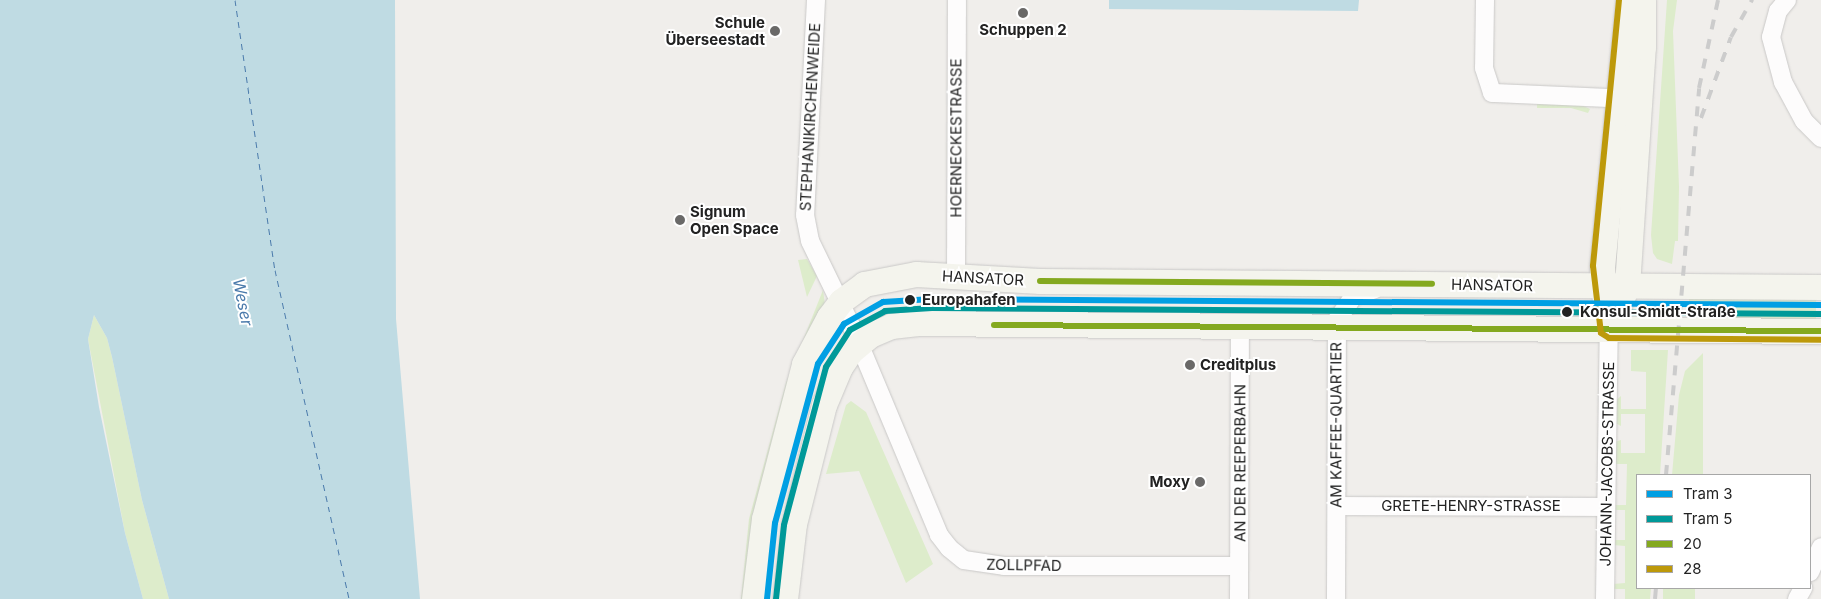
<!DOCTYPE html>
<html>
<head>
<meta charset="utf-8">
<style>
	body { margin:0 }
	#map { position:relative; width:1821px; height:599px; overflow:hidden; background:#f0eeeb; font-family:Inter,sans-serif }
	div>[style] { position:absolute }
	.grass>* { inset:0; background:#ddeccb; transform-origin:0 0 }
	.water>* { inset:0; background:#bfdbe3 }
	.ferry>* { height:1px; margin-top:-0.5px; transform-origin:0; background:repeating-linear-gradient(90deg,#4a7aab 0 6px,transparent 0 11px) }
	.roads { filter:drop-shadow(0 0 1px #c9c8c7) drop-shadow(0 0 1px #c9c8c7) }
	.street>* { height:18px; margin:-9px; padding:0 9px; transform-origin:9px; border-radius:9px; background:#fdfcfc }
	.secondary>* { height:25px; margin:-12.5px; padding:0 12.5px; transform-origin:12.5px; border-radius:12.5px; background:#f4f4ed }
	.rail>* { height:4px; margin-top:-2px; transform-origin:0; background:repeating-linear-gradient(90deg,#ccc 0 10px,transparent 0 20px) }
	.bus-1>* { height:6px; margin:-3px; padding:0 3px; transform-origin:3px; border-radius:3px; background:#84a91f }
	.bus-2>* { height:6px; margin:-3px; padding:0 3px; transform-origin:3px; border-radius:3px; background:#bd990a }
	.tram-1>* { height:6px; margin:-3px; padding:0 3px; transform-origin:3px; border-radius:3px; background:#009fe3 }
	.tram-2>* { height:6px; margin:-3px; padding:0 3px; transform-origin:3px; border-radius:3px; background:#099 }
	.dots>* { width:14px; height:14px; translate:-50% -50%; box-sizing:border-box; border:2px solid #fff; border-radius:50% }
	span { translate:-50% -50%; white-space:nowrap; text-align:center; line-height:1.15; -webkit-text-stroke:4px #fff; paint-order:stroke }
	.poi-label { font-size:15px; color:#222; font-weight:700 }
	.right { translate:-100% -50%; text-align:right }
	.left { translate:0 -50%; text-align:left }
	.street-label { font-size:15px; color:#222 }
	.stop-label { font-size:15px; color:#222; font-weight:700 }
	.water-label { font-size:16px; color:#4a7aab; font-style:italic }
	.legend { position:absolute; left:1636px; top:474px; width:175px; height:115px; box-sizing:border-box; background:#fff; border:1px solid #a7a7a7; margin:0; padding:6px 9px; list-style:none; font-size:15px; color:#222 }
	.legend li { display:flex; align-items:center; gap:10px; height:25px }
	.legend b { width:25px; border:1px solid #a7a7a7 }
</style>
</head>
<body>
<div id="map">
	<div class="grass">
		<div style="clip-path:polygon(1667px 0,1677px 0,1673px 31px,1679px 187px,1678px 241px,1675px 241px,1672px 264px,1657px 259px,1653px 253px,1651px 235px)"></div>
		<div style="clip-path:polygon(1537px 104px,1581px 105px,1590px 109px,1588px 113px,1571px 108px,1537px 108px)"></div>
		<div style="clip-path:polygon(807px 259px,817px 276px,807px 297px,798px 260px)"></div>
		<div style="clip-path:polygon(823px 290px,825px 305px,748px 599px,741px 599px,749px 519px,786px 383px)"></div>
		<div style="left:1689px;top:294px;width:127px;height:26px"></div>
		<div style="clip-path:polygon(94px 315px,107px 338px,112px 357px,142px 500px,169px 599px,143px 599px,125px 533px,88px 339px)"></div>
		<div style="clip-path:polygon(1631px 350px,1668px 350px,1660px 475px,1637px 475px,1637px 588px,1651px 588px,1650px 599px,1625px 599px,1625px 589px,1612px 589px,1613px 584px,1625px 583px,1625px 546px,1613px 545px,1614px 540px,1625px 540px,1625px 510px,1614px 510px,1613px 505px,1626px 505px,1627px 464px,1614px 464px,1614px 442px,1621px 440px,1621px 453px,1645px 453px,1645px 414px,1621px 414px,1621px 426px,1615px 423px,1615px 401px,1621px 396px,1621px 409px,1646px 409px,1646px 372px,1631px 371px)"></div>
		<div style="clip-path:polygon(1703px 353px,1703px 475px,1672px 475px,1679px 395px,1685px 371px)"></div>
		<div style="clip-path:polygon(851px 401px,866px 412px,933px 564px,906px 583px,859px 471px,826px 474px,846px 405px)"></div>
		<div style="left:1663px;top:588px;width:32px;height:11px"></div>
	</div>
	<div class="water">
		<div style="clip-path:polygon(0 0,395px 0,396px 319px,420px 599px,169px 599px,142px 500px,112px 357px,107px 338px,94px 315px,88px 339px,99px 407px,125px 533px,143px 599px,0 599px)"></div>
		<div style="clip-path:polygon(1109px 0,1359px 0,1358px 11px,1109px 9px)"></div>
	</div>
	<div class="ferry">
		<div style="left:235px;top:0;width:273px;rotate:81.6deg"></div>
		<div style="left:275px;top:270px;width:337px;rotate:77.3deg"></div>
	</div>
	<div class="roads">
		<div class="street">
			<div style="left:816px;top:0;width:215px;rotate:92.9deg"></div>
			<div style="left:805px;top:215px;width:26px;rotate:79deg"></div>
			<div style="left:810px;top:241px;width:98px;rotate:64deg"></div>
			<div style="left:853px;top:329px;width:223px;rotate:67.3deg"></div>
			<div style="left:939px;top:535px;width:16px;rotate:52deg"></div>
			<div style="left:949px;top:548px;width:19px;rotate:39deg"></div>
			<div style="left:964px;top:560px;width:40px;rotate:8.5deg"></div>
			<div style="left:1004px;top:566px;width:235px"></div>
			<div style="left:1485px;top:0;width:68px;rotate:90.8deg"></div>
			<div style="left:1484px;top:68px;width:26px;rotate:72deg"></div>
			<div style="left:1492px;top:93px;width:136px;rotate:2.5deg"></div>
			<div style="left:1787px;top:0;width:14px;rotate:129deg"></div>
			<div style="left:1778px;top:11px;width:27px;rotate:105deg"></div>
			<div style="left:1771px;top:37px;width:47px;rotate:75.1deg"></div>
			<div style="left:1783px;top:82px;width:44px;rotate:61.7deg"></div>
			<div style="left:1804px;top:121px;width:24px;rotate:45deg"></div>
			<div style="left:956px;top:276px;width:276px;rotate:-89.8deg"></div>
			<div style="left:1337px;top:506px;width:269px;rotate:0.2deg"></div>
			<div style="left:1810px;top:572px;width:27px;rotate:-66deg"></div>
			<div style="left:1239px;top:599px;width:272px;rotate:-89.8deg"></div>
			<div style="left:1336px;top:599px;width:279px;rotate:-89.8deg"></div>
			<div style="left:1337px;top:320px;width:29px;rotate:-55deg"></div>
			<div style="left:1354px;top:296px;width:22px;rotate:-18deg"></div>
			<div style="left:1605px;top:599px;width:270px;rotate:-89.2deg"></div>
			<div style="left:1797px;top:599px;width:13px;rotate:-61deg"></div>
		</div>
		<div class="secondary">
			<div style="left:1605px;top:302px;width:35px;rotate:-95deg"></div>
			<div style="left:1602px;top:267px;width:268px;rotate:-84.4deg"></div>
			<div style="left:1609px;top:329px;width:47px;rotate:-67.3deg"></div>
			<div style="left:1627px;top:286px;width:240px;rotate:-86.2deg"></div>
			<div style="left:1643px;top:47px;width:47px;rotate:-90deg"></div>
			<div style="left:754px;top:599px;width:81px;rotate:-82.9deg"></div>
			<div style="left:764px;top:519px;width:160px;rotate:-75.5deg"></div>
			<div style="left:804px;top:364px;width:53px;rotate:-62deg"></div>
			<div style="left:829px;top:317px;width:20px;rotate:-53deg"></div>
			<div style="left:841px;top:301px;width:29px;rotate:-36deg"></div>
			<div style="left:864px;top:284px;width:53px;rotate:-10.9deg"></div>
			<div style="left:916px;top:274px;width:124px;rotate:3.2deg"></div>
			<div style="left:1040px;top:281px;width:781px;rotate:0.44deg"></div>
			<div style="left:785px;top:599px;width:76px;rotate:-83.2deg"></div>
			<div style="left:794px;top:524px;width:123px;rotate:-75.9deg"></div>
			<div style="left:824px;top:405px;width:41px;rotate:-67.2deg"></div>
			<div style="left:840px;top:367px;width:18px;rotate:-56deg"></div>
			<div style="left:850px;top:352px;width:26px;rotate:-40deg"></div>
			<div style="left:870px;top:335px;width:23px;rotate:-23deg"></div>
			<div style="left:891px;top:326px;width:27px;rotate:-6deg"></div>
			<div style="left:918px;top:323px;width:903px;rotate:0.51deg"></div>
		</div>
	</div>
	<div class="rail">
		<div style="left:1701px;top:118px;width:86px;rotate:-69.7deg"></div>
		<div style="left:1731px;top:37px;width:43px;rotate:-60.4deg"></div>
		<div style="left:1666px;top:475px;width:388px;rotate:-85.1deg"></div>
		<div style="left:1699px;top:88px;width:90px;rotate:-77.8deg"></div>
		<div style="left:1655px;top:599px;width:11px;rotate:-85deg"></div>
	</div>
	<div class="bus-1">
		<div style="left:1040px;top:281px;width:392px;rotate:0.4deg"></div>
		<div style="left:994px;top:325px;width:827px;rotate:0.42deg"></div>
	</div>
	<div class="bus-2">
		<div style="left:1619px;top:0;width:267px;rotate:95.6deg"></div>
		<div style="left:1593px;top:266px;width:67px;rotate:83.2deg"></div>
		<div style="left:1601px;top:333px;width:9px;rotate:32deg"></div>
		<div style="left:1609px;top:338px;width:212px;rotate:0.5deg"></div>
	</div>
	<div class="tram-1">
		<div style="left:767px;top:599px;width:76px;rotate:-84deg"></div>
		<div style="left:775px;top:523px;width:165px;rotate:-74.9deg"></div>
		<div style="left:818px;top:364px;width:48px;rotate:-57deg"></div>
		<div style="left:844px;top:324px;width:45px;rotate:-29.4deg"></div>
		<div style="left:883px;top:302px;width:49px;rotate:-3.5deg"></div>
		<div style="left:932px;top:299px;width:889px;rotate:0.39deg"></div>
	</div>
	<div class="tram-2">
		<div style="left:776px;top:599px;width:74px;rotate:-83.8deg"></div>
		<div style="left:784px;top:525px;width:163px;rotate:-75.1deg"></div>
		<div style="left:826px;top:367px;width:44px;rotate:-57deg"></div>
		<div style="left:850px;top:330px;width:40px;rotate:-28deg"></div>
		<div style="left:885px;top:311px;width:47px;rotate:-3.7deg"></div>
		<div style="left:932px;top:308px;width:889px;rotate:0.39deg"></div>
	</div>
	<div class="dots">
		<div style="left:1023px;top:13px;background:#6a6968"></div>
		<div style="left:775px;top:31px;background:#6a6968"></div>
		<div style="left:680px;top:220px;background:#6a6968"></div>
		<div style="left:910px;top:300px;background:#222"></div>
		<div style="left:1567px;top:312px;background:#222"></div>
		<div style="left:1190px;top:365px;background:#6a6968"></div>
		<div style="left:1200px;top:482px;background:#6a6968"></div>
	</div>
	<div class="poi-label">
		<span class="right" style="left:765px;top:31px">Schule<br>Überseestadt</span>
		<span style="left:1023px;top:30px">Schuppen 2</span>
		<span class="left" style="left:690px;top:220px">Signum<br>Open Space</span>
		<span class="left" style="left:1200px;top:365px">Creditplus</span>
		<span class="right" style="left:1190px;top:482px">Moxy</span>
	</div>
	<div class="street-label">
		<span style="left:810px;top:117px;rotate:-87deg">STEPHANIKIRCHENWEIDE</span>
		<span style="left:956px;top:138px;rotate:-90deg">HOERNECKESTRASSE</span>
		<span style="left:983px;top:278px;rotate:3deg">HANSATOR</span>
		<span style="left:1492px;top:285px;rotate:1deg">HANSATOR</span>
		<span style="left:1336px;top:425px;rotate:-90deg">AM KAFFEE-QUARTIER</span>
		<span style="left:1240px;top:463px;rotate:-90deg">AN DER REEPERBAHN</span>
		<span style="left:1607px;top:464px;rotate:-89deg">JOHANN-JACOBS-STRASSE</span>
		<span style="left:1471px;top:506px">GRETE-HENRY-STRASSE</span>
		<span style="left:1024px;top:565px;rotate:1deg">ZOLLPFAD</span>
	</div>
	<div class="stop-label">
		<span class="left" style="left:922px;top:300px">Europahafen</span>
		<span class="left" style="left:1580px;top:312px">Konsul-Smidt-Straße</span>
	</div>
	<div class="water-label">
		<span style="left:243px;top:302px;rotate:79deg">Weser</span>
	</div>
	<ul class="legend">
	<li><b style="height:6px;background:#009fe3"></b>Tram 3</li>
	<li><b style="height:6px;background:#099"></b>Tram 5</li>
	<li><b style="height:6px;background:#84a91f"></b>20</li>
	<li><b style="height:6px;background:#bd990a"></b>28</li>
	</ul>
</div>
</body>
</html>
